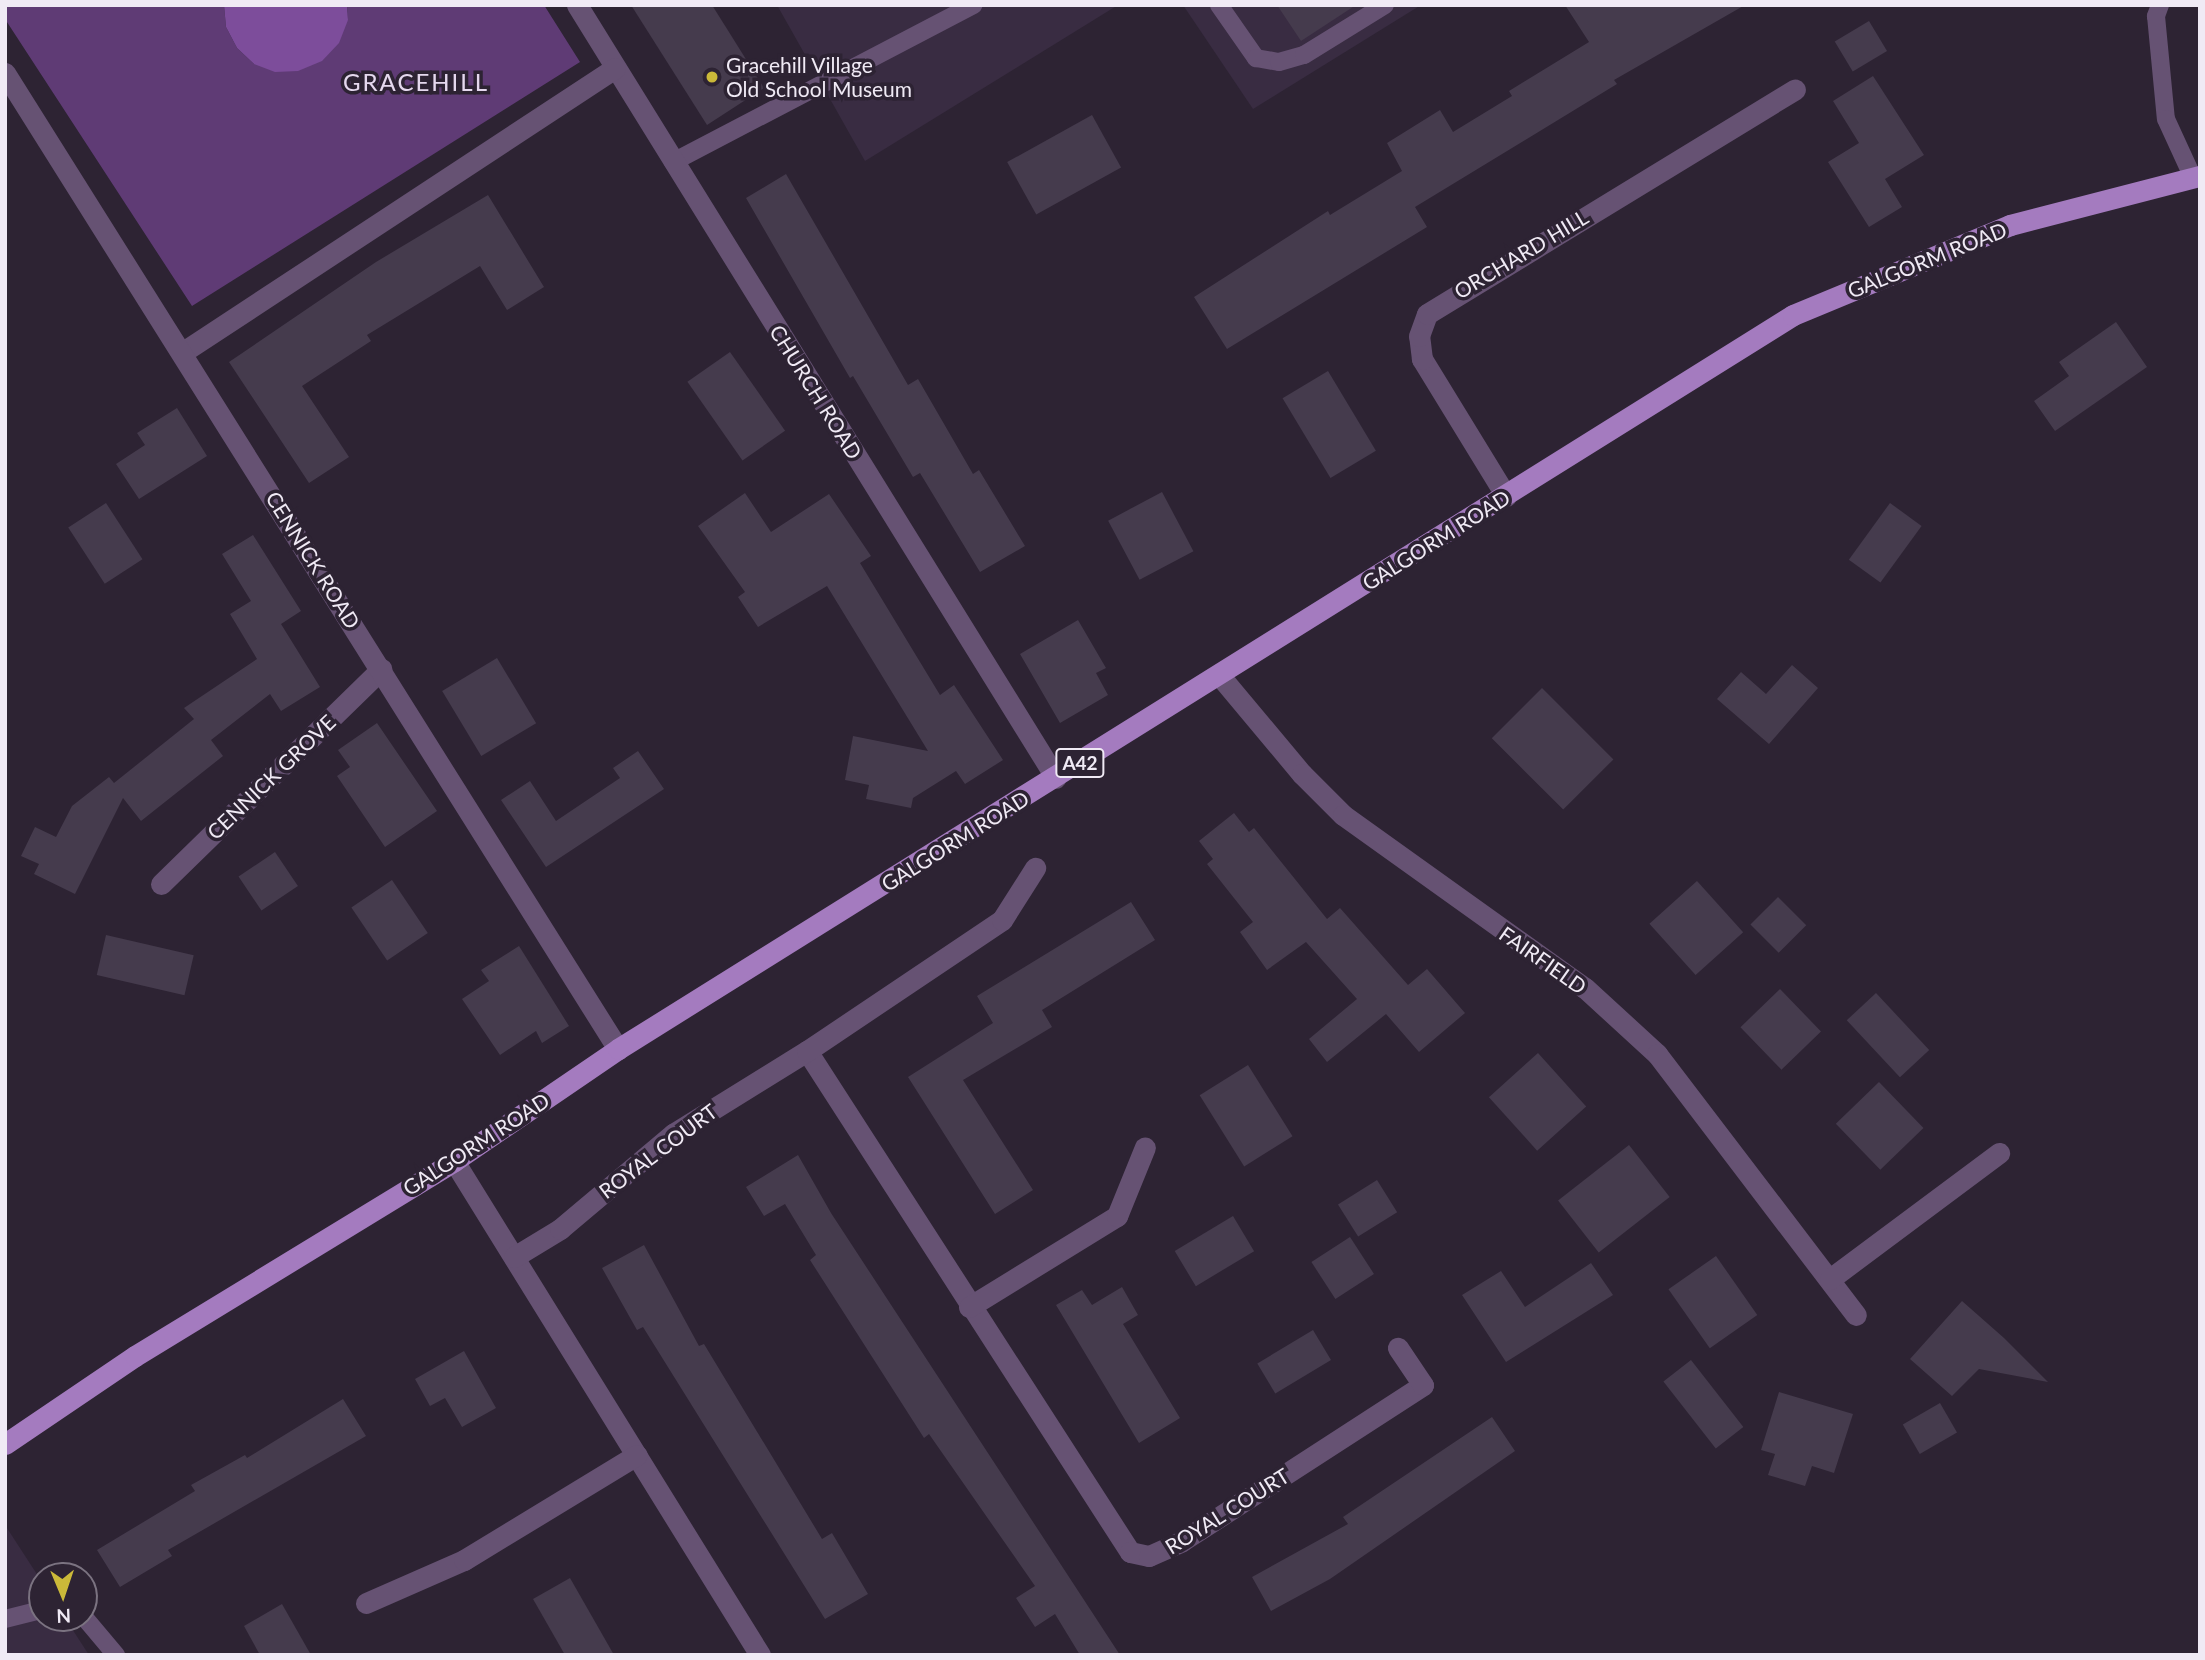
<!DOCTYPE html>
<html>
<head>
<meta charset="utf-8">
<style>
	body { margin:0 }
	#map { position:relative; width:2205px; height:1660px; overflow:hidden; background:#2d2333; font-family:Lato,sans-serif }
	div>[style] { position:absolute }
	.built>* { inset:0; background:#392c42 }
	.green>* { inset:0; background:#5f3b75 }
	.water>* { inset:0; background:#7d4d9b }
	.building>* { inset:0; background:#453b4d; transform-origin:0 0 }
	.service>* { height:18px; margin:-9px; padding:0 9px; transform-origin:9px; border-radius:9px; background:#665273 }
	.minor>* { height:21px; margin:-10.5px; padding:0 10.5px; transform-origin:10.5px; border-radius:10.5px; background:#665273 }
	.tertiary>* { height:21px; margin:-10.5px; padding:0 10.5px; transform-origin:10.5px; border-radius:10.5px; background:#665273 }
	.primary>* { height:21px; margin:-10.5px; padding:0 10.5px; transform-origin:10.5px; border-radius:10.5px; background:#a47bbf }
	.dots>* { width:19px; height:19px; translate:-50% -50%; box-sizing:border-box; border:4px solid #2d2333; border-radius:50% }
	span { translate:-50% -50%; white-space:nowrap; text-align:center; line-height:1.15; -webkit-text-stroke:7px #2d2333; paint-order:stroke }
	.shield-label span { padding:2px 5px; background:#2d2333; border:2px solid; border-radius:5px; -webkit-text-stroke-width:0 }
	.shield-label { font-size:19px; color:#f0eaf5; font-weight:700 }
	.poi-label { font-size:21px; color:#f0eaf5 }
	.left { translate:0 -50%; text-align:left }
	.street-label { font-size:21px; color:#f0eaf5 }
	.quarter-label { font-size:24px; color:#e5d8ee; letter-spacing:2px }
	.frame { position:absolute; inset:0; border:7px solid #f0eaf5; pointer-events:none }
	.north { position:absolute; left:28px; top:1562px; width:70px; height:70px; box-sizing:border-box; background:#2d2333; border:2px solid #7b7381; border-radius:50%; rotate:178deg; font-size:19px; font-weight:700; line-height:28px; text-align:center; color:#f0eaf5 }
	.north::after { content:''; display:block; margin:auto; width:24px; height:32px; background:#cbb939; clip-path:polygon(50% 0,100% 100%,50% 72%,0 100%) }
</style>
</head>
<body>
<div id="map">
	<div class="built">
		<div style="clip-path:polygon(777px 5px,1118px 5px,865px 161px)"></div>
		<div style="clip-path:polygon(1183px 5px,1421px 5px,1253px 109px)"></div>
		<div style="clip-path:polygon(5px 1525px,42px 1582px,42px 1618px,65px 1618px,89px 1655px,5px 1655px)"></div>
	</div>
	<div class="green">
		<div style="clip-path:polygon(5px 5px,224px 5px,226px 27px,237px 48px,254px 64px,348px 20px,347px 5px,544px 5px,580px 62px,192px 306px,5px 19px)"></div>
	</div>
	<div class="water">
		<div style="clip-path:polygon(224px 5px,347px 5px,348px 20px,339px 43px,322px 61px,298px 71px,275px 72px,254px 64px,237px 48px,226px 27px)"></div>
	</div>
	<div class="building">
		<div style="clip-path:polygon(631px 5px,712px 5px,764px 88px,707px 125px)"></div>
		<div style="clip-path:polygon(1277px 5px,1356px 5px,1301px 41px)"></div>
		<div style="clip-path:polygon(1565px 5px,1745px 5px,1614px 80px,1617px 84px,1415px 207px,1427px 227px,1227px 349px,1194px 297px,1328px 211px,1330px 215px,1402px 171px,1387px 143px,1440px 110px,1453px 132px,1512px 96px,1509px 91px,1589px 42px)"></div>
		<div style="left:1869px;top:21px;width:35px;height:40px;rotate:59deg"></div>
		<div style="clip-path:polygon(1873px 76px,1924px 155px,1885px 179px,1902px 207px,1869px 227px,1828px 162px,1859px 143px,1833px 101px)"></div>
		<div style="left:1092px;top:115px;width:60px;height:97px;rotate:61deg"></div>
		<div style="clip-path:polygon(786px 174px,908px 385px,918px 379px,973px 474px,979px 470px,1025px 546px,980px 572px,920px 473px,913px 477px,853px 376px,850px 378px,746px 198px)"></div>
		<div style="clip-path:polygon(488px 195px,544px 287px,507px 310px,480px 266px,367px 335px,371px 341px,302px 386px,349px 457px,309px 483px,229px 362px,376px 262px)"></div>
		<div style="clip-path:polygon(2116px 322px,2147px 367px,2055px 431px,2034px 401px,2069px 376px,2059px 362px)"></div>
		<div style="left:730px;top:352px;width:96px;height:52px;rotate:55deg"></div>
		<div style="left:1328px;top:371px;width:93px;height:53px;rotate:59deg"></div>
		<div style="clip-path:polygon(177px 408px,207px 456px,139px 499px,116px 464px,145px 445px,137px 433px)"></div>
		<div style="left:1162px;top:492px;width:67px;height:61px;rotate:62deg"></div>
		<div style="clip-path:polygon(745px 493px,771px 532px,829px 494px,871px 556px,860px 563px,940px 695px,954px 685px,1003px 760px,965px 784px,956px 771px,913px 798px,911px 808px,866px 799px,869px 785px,845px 780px,853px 736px,928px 751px,827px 586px,758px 627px,738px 597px,745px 592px,698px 526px)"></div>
		<div style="left:106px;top:503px;width:67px;height:45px;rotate:57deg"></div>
		<div style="left:1890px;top:503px;width:39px;height:70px;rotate:36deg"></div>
		<div style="clip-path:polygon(253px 535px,301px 611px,281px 624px,320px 687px,281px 711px,270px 694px,211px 740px,223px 756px,141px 821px,123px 798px,75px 894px,34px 874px,39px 864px,21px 856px,35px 827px,56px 837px,72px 806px,109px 777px,114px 783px,194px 719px,184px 708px,257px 659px,230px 614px,251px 601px,222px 554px)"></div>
		<div style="clip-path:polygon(1078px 620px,1106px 668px,1096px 673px,1108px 695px,1060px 723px,1020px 654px)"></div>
		<div style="left:497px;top:658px;width:76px;height:64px;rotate:59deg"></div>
		<div style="clip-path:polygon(1792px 665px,1818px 688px,1769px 744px,1717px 699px,1741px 672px,1766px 694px)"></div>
		<div style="left:1542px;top:688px;width:101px;height:71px;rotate:45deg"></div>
		<div style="clip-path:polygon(377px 723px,437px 811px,385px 847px,337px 776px,350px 767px,338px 750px)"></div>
		<div style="clip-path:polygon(638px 751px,664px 789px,546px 867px,501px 800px,530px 781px,556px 821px,620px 778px,613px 768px)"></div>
		<div style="clip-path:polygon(1234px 813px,1249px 832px,1254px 828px,1327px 919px,1340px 908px,1408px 985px,1427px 969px,1465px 1013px,1419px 1052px,1386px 1014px,1327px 1062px,1309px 1039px,1357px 999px,1306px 942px,1267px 970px,1240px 932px,1253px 922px,1207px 864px,1213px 859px,1199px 841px)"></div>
		<div style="left:275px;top:852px;width:41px;height:44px;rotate:56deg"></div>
		<div style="left:392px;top:880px;width:64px;height:49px;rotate:56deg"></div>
		<div style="left:1697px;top:881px;width:69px;height:64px;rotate:48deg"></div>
		<div style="left:1778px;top:897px;width:40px;height:39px;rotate:45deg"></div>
		<div style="clip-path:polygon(1131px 902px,1155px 940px,1042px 1010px,1052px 1027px,963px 1080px,1033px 1190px,995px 1214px,908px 1077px,993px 1023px,977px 996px)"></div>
		<div style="left:106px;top:935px;width:90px;height:41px;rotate:13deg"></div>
		<div style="clip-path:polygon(519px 946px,569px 1026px,542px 1043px,536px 1031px,500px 1055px,462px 999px,489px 981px,481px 970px)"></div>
		<div style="left:1780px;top:989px;width:59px;height:55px;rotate:46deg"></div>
		<div style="left:1876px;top:993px;width:78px;height:40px;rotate:47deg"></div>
		<div style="left:1538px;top:1053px;width:72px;height:66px;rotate:48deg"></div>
		<div style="left:1248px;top:1065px;width:84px;height:57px;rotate:58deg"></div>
		<div style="left:1879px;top:1082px;width:64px;height:60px;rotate:46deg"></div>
		<div style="left:1629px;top:1145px;width:66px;height:90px;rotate:52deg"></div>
		<div style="clip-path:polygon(798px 1155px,831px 1213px,1120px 1655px,1080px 1655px,1055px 1614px,1035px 1627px,1016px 1598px,1035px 1586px,929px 1434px,924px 1438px,810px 1260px,816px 1255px,785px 1204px,764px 1216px,746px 1187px)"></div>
		<div style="left:1377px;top:1180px;width:38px;height:46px;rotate:58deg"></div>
		<div style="left:1233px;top:1216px;width:41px;height:68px;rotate:59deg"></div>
		<div style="left:1350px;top:1237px;width:44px;height:46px;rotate:57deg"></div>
		<div style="clip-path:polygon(644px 1245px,699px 1346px,704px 1344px,822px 1539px,832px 1533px,868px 1594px,825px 1619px,643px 1327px,637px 1330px,602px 1268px)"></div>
		<div style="left:1716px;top:1256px;width:72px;height:58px;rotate:55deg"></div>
		<div style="clip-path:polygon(1591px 1263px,1613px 1295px,1506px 1362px,1462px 1295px,1501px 1271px,1525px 1307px)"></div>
		<div style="clip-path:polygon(1122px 1287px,1138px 1315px,1123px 1324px,1180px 1418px,1139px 1443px,1056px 1305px,1082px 1290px,1092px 1305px)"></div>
		<div style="clip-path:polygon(1962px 1301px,2004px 1338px,2048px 1382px,1979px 1369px,1952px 1396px,1910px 1359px)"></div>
		<div style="left:1313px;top:1330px;width:35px;height:65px;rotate:59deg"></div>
		<div style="clip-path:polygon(464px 1351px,496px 1408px,462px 1427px,445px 1398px,430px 1406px,415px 1379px)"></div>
		<div style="left:1691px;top:1360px;width:85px;height:35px;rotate:52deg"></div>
		<div style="clip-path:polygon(1779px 1392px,1853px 1414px,1834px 1473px,1812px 1466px,1805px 1486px,1768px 1475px,1775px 1454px,1761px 1450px)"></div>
		<div style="clip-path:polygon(343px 1399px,366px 1436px,168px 1550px,172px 1556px,120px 1587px,97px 1550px,195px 1491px,191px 1485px,245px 1455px,247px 1458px)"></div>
		<div style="left:1940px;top:1403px;width:34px;height:43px;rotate:60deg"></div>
		<div style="clip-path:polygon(1492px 1417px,1515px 1451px,1330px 1579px,1271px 1611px,1252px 1577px,1348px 1524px,1343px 1517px)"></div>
		<div style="clip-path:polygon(570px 1578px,614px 1655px,565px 1655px,533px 1599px)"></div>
		<div style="clip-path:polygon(282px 1604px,311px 1655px,260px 1655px,244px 1626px)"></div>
	</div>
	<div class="service">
		<div style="left:1219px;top:5px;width:65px;rotate:55.1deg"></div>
		<div style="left:1256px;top:58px;width:23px;rotate:10deg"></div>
		<div style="left:1279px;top:62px;width:26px;rotate:-16deg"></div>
		<div style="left:1304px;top:55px;width:95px;rotate:-31.7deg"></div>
		<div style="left:2160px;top:5px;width:12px;rotate:110deg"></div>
		<div style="left:2156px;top:16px;width:103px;rotate:84.5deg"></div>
		<div style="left:2166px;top:119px;width:65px;rotate:65.4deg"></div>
		<div style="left:673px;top:162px;width:339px;rotate:-27.6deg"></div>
		<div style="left:84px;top:1617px;width:50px;rotate:49.9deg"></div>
		<div style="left:5px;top:1619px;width:38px;rotate:-14deg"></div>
	</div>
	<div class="minor">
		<div style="left:577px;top:5px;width:909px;rotate:58.22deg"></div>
		<div style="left:183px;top:352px;width:517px;rotate:-33.32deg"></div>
		<div style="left:1506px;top:496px;width:161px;rotate:-121.5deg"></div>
		<div style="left:1422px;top:359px;width:23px;rotate:-97deg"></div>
		<div style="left:1419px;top:336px;width:23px;rotate:-70deg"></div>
		<div style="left:1427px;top:314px;width:431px;rotate:-31.4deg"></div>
		<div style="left:1220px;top:676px;width:128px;rotate:50.1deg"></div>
		<div style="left:1302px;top:774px;width:58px;rotate:45deg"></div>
		<div style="left:1343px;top:815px;width:297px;rotate:35.6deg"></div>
		<div style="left:1585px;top:988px;width:98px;rotate:42.5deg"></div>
		<div style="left:1657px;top:1054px;width:328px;rotate:52.7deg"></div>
		<div style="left:161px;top:884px;width:308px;rotate:-44.3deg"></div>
		<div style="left:807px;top:1051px;width:596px;rotate:57.19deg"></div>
		<div style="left:1130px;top:1552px;width:19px;rotate:12deg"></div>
		<div style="left:1149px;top:1556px;width:36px;rotate:-24deg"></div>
		<div style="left:1182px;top:1541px;width:287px;rotate:-32.9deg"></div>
		<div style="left:1423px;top:1385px;width:45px;rotate:-124deg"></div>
		<div style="left:454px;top:1161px;width:581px;rotate:58.22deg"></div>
		<div style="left:514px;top:1257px;width:54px;rotate:-31.3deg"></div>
		<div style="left:560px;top:1229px;width:148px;rotate:-40.1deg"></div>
		<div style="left:673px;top:1134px;width:158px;rotate:-31.8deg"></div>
		<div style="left:807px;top:1051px;width:235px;rotate:-33.9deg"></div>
		<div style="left:1002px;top:920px;width:62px;rotate:-57.6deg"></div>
		<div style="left:1830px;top:1279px;width:211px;rotate:-36.7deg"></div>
		<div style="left:969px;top:1307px;width:174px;rotate:-31.6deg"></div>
		<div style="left:1117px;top:1216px;width:74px;rotate:-67.9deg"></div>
		<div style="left:366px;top:1603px;width:107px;rotate:-23.7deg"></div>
		<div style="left:464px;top:1560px;width:202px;rotate:-31.3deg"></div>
	</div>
	<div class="tertiary">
		<div style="left:5px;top:73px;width:1153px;rotate:57.87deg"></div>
	</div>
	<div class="primary">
		<div style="left:5px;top:1444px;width:157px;rotate:-34.1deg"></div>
		<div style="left:135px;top:1356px;width:374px;rotate:-31.4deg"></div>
		<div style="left:454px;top:1161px;width:199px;rotate:-34.3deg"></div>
		<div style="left:618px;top:1049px;width:1385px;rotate:-31.99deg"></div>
		<div style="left:1793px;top:315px;width:235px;rotate:-22.5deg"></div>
		<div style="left:2010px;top:225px;width:196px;rotate:-14.5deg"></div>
	</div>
	<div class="dots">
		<div style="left:712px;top:77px;background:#cbb939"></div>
	</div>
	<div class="shield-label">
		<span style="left:1080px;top:763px">A42</span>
	</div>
	<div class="poi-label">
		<span class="left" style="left:726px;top:77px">Gracehill Village<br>Old School Museum</span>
	</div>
	<div class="street-label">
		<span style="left:1521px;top:254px;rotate:-31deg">ORCHARD HILL</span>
		<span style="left:1927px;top:260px;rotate:-22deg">GALGORM ROAD</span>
		<span style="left:816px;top:392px;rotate:58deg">CHURCH ROAD</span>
		<span style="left:1436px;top:540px;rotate:-32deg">GALGORM ROAD</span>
		<span style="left:313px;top:560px;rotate:58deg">CENNICK ROAD</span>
		<span style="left:271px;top:777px;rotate:-44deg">CENNICK GROVE</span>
		<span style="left:955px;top:841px;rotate:-32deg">GALGORM ROAD</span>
		<span style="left:1543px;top:960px;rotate:35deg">FAIRFIELD</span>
		<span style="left:476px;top:1144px;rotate:-33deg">GALGORM ROAD</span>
		<span style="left:658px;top:1151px;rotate:-37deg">ROYAL COURT</span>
		<span style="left:1227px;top:1511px;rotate:-32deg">ROYAL COURT</span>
	</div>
	<div class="quarter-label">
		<span style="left:416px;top:82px">GRACEHILL</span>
	</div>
	<div class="frame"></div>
	<div class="north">N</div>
</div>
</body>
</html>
